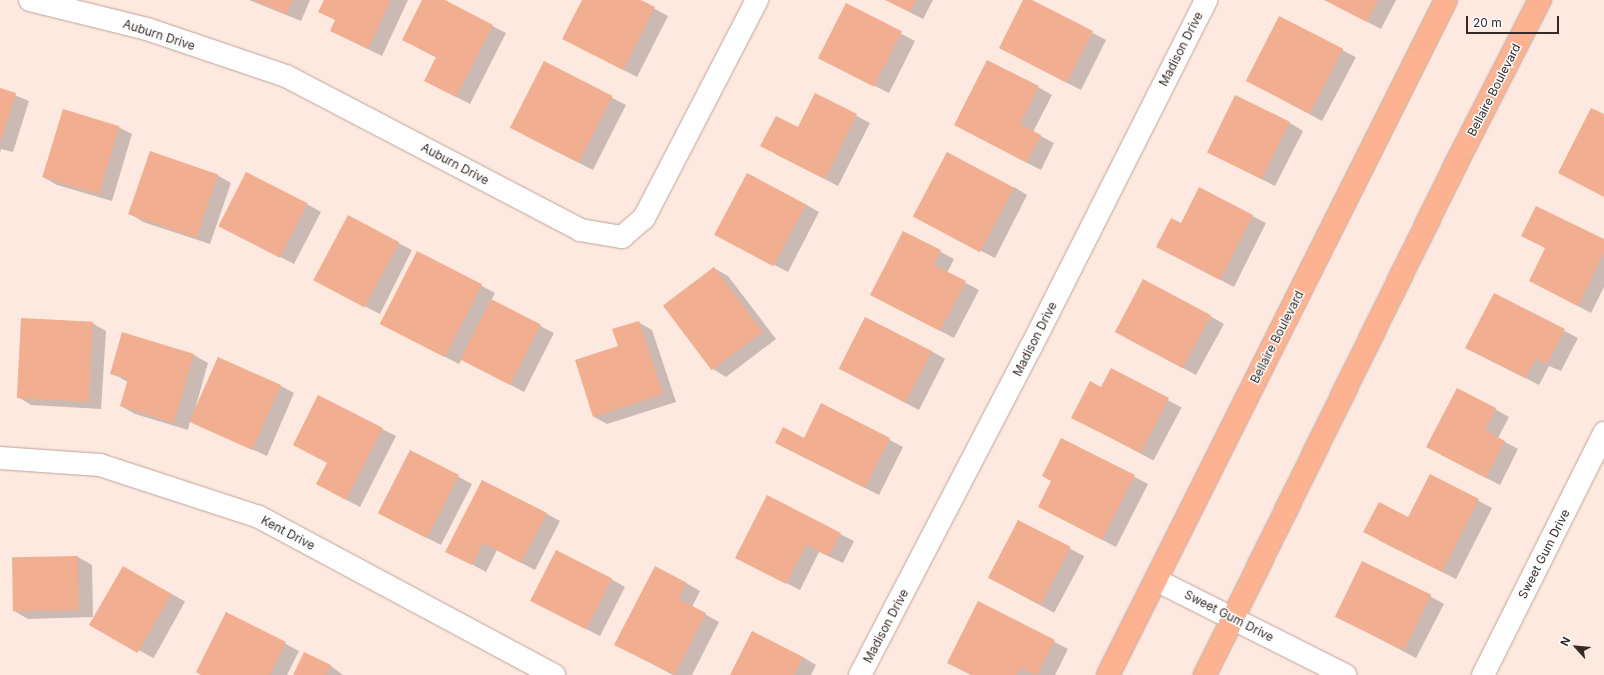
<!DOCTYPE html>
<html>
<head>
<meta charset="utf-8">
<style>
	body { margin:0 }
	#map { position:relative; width:1604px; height:675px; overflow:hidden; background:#fee9e0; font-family:Inter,sans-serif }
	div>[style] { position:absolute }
	.shadow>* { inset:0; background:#0003; transform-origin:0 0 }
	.building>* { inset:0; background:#f2ae91; transform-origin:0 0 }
	.roads { filter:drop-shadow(0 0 1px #bda399) drop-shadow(0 0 1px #bda399) }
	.minor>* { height:22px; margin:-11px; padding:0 11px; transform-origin:11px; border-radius:11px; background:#fff }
	.major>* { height:22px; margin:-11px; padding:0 11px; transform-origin:11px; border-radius:11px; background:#fdb291 }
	span { translate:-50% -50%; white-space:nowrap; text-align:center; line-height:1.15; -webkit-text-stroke:3px #fff; paint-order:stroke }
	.street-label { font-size:12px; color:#342a26 }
	.north { position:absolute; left:1556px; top:627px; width:40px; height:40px; -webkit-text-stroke:3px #fff; paint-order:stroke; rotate:297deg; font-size:11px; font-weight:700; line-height:16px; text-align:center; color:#342a26 }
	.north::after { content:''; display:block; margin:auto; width:14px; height:18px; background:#342a26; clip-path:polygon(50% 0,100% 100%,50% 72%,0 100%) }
	.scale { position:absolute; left:1466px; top:16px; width:93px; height:18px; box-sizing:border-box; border:2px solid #342a26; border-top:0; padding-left:5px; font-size:12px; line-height:14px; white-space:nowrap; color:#342a26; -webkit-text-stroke:3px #fff; paint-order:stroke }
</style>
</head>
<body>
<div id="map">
	<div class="shadow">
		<div style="clip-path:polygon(249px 0,310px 0,301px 21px)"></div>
		<div style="clip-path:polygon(325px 0,408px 0,382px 56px,331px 31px,336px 20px)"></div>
		<div style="clip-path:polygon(423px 0,442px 0,506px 33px,470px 104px,425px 81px,437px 58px,416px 47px)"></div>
		<div style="clip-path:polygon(583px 0,638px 0,668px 16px,637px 77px,577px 46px)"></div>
		<div style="clip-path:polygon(886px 0,933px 0,923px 19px)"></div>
		<div style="clip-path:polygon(1024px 0,1030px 0,1106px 40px,1081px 90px,1000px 48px)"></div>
		<div style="clip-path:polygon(1325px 0,1396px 0,1381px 29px)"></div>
		<div style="clip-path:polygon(847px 5px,915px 41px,889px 93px,833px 65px)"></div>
		<div style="left:1280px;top:17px;width:86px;height:72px;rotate:28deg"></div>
		<div style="clip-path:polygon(544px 62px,626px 105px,593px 170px,524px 135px)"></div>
		<div style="clip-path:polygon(1038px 87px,1052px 95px,1033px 132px,1054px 143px,1041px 170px,955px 125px)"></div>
		<div style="clip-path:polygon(0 89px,29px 101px,13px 152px,1px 149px,0 153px)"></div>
		<div style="clip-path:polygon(815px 94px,870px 123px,838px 186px,775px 154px,798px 128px)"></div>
		<div style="clip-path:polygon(1290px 123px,1303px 131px,1275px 186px,1222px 159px)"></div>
		<div style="clip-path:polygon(118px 127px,132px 134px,112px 201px,57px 185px,43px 177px)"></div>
		<div style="clip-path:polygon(217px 175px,231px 183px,210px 244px,143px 222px,130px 214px)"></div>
		<div style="clip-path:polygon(1014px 187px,1027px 195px,995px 258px,929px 224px)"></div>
		<div style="clip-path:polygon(1200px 189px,1266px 223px,1234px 287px,1171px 254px,1181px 224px)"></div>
		<div style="clip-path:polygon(307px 204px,321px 212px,294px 264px,233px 233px)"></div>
		<div style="clip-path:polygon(805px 204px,819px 212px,788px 272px,730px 242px)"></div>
		<div style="clip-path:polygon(348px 217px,412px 250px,380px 314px,329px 288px)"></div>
		<div style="clip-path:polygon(903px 232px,954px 259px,947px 273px,979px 290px,954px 338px,871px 295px)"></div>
		<div style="clip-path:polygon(1604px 240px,1604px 287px,1591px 313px,1530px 281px,1546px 248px)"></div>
		<div style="clip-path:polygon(418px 252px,495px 293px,491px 301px,554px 333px,524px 392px,462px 359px,459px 364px,395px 331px)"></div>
		<div style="clip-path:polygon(714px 268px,728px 276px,776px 339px,726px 377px,713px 369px,665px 306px)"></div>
		<div style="clip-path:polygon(1494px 294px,1578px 338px,1561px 371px,1549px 366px,1539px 385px,1480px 355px)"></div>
		<div style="clip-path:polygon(1210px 316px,1224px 324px,1196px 375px,1130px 340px)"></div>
		<div style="clip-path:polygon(638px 322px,652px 330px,676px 402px,607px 424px,594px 417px,619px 347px)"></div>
		<div style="clip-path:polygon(92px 323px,106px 331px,101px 409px,31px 405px,18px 397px)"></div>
		<div style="clip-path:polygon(122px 334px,194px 355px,208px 363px,192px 420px,281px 386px,294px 393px,267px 456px,190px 421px,188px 430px,135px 414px,121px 406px,128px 382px,111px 373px)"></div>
		<div style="clip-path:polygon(931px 351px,945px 359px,919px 410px,854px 376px)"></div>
		<div style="left:1111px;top:370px;width:80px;height:60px;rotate:28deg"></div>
		<div style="clip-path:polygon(822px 404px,903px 447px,879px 495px,790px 450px,804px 439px)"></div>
		<div style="clip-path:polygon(1495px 409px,1509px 417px,1498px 438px,1518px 449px,1500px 485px,1441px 455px)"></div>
		<div style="clip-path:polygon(382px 429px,396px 436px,360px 507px,331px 492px)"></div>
		<div style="clip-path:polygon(1062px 439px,1148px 484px,1116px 547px,1053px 514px,1052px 481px)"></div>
		<div style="clip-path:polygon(410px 451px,472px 484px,441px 545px,392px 520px)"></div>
		<div style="clip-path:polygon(1430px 475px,1492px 508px,1456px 579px,1378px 540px,1408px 518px)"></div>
		<div style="clip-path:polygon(547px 514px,560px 521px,535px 570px,497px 550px,486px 572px,447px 551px)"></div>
		<div style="left:1018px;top:521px;width:75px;height:64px;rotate:28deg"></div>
		<div style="clip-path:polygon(840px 534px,854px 541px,843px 563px,819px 552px,800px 590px,736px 557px)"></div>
		<div style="clip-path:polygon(78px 557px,92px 565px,93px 617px,28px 619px,14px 611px)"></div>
		<div style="left:123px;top:567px;width:71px;height:65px;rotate:29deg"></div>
		<div style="clip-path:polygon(611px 579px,625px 587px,600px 636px,531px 601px)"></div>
		<div style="clip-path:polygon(686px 583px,700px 591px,692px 607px,719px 622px,692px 675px,673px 675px,616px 645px)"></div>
		<div style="clip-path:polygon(1430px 596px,1444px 604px,1416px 658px,1349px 623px)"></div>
		<div style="clip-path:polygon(978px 602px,1068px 649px,1055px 675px,971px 675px)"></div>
		<div style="clip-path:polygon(227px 613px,299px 651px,287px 675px,202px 675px)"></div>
		<div style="clip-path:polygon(305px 653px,331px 666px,343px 675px,294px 675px)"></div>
		<div style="clip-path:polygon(803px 657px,816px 665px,811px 675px,731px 675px)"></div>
	</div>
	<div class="building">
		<div style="clip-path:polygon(253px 0,293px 0,287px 14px)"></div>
		<div style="clip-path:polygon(324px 0,391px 0,368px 49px,330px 31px,335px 20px,318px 12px)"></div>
		<div style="clip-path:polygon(422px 0,445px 0,493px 25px,456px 97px,424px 81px,436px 57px,402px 40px)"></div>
		<div style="clip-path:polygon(582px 0,641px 0,655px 7px,623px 70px,562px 39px)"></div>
		<div style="clip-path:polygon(885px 0,916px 0,910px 12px)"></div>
		<div style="clip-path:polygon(1023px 0,1032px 0,1093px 31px,1067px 83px,999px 48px)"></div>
		<div style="clip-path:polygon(1324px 0,1378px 0,1367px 22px)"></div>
		<div style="left:846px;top:3px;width:63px;height:62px;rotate:27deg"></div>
		<div style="left:1279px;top:16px;width:72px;height:73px;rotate:27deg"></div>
		<div style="clip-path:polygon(987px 60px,1039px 86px,1020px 124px,1041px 135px,1027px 163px,954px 125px)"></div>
		<div style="left:544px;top:61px;width:77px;height:75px;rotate:27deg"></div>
		<div style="clip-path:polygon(0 88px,16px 93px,0 144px)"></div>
		<div style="clip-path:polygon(815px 93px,857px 114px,825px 179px,760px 146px,776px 116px,798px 127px)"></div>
		<div style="left:1235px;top:95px;width:61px;height:64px;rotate:26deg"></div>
		<div style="clip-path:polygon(1591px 108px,1604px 114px,1604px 197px,1558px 173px)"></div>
		<div style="left:63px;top:109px;width:59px;height:71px;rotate:17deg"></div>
		<div style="left:150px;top:151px;width:72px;height:67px;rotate:19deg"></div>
		<div style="left:947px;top:152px;width:76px;height:73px;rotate:28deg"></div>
		<div style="left:246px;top:172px;width:69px;height:61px;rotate:27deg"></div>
		<div style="left:747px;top:173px;width:67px;height:70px;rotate:28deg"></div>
		<div style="clip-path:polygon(1199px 187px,1253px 215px,1220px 280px,1156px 247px,1171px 218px,1181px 223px)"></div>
		<div style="clip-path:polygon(1536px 206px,1604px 239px,1604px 252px,1578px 306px,1529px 281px,1545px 248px,1521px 236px)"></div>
		<div style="left:348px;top:215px;width:58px;height:74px;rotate:28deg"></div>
		<div style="clip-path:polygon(903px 231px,941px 250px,934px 265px,966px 281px,940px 331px,870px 295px)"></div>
		<div style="left:417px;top:251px;width:73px;height:82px;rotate:27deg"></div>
		<div style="left:714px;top:267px;width:81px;height:64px;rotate:53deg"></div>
		<div style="left:1143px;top:279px;width:77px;height:60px;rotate:28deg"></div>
		<div style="clip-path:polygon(1494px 293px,1565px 329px,1547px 364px,1536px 359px,1525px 378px,1465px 348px)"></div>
		<div style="left:491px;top:299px;width:56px;height:68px;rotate:27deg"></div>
		<div style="left:865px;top:317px;width:75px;height:58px;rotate:27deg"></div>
		<div style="left:21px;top:318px;width:72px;height:80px;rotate:3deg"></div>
		<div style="clip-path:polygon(639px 321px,663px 394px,593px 417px,575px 360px,618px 346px,612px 329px)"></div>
		<div style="clip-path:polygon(122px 332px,194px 354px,174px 423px,120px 406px,128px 379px,110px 374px)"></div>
		<div style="left:218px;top:357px;width:69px;height:71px;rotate:24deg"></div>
		<div style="clip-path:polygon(1111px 368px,1169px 398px,1141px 453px,1071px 418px,1090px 381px,1101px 387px)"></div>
		<div style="clip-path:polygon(1457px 388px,1496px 408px,1485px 430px,1505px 441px,1486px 478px,1426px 447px)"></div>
		<div style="clip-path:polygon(318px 395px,383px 428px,346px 500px,316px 484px,327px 463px,293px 445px)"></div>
		<div style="clip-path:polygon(821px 403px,890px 438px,865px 488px,775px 443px,783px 427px,804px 438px)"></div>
		<div style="clip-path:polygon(1061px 438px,1135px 475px,1102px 540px,1038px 507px,1051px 481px,1042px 476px)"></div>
		<div style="left:410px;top:450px;width:55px;height:71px;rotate:27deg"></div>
		<div style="clip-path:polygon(1430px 474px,1479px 499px,1442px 572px,1363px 532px,1379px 502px,1408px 517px)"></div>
		<div style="clip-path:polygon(482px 480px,547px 513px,521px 563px,483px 543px,472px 565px,445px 552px)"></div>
		<div style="clip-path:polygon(767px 495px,841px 533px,829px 556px,806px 545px,786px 584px,735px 558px)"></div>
		<div style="left:1018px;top:520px;width:59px;height:65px;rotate:27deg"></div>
		<div style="left:556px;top:550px;width:63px;height:57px;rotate:27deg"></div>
		<div style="left:78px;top:556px;width:54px;height:66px;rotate:89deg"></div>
		<div style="left:1362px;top:561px;width:77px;height:62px;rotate:26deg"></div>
		<div style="left:123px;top:566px;width:56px;height:68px;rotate:30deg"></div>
		<div style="clip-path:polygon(655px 566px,687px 583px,678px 599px,706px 613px,675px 675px,614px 645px)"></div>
		<div style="clip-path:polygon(978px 601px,1055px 640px,1037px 675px,1020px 668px,1016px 675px,971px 675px,947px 663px)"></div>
		<div style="clip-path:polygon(226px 612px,286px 642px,270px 675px,201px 675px,196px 672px)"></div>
		<div style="clip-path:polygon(752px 631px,803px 657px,794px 675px,730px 675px)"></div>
		<div style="clip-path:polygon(304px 652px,331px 665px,326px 675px,293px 675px)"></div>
	</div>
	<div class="roads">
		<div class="minor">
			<div style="left:30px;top:0;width:121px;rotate:13.9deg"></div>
			<div style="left:147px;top:29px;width:147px;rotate:18.7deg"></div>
			<div style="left:286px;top:76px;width:332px;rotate:27.6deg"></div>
			<div style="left:580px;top:230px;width:43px;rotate:9.5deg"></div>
			<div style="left:622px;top:237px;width:29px;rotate:-41deg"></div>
			<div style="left:644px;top:218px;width:246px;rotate:-62.6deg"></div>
			<div style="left:0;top:458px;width:100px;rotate:4deg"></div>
			<div style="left:100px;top:465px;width:167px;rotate:18.1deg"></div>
			<div style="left:259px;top:517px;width:335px;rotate:28.2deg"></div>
			<div style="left:1156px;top:580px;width:212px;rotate:26.7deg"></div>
			<div style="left:860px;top:675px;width:370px;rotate:-62.5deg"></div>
			<div style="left:1031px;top:347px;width:389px;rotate:-63.2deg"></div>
			<div style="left:1483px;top:675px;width:271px;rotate:-63.4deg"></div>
		</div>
		<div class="major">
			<div style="left:1108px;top:675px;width:755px;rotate:-63.4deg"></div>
			<div style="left:1205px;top:675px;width:576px;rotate:-63.84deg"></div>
			<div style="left:1459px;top:158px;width:178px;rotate:-62.9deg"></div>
		</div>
	</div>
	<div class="street-label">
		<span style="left:159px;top:35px;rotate:18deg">Auburn Drive</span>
		<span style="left:1181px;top:49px;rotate:-63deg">Madison Drive</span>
		<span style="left:1494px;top:90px;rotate:-63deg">Bellaire Boulevard</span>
		<span style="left:455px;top:164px;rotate:28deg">Auburn Drive</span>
		<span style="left:1277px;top:337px;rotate:-63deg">Bellaire Boulevard</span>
		<span style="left:1035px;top:339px;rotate:-63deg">Madison Drive</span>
		<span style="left:288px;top:533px;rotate:28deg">Kent Drive</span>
		<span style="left:1544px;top:554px;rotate:-63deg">Sweet Gum Drive</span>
		<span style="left:1229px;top:616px;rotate:27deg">Sweet Gum Drive</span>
		<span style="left:886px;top:626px;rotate:-62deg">Madison Drive</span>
	</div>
	<div class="north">N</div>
	<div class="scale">20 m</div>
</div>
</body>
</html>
